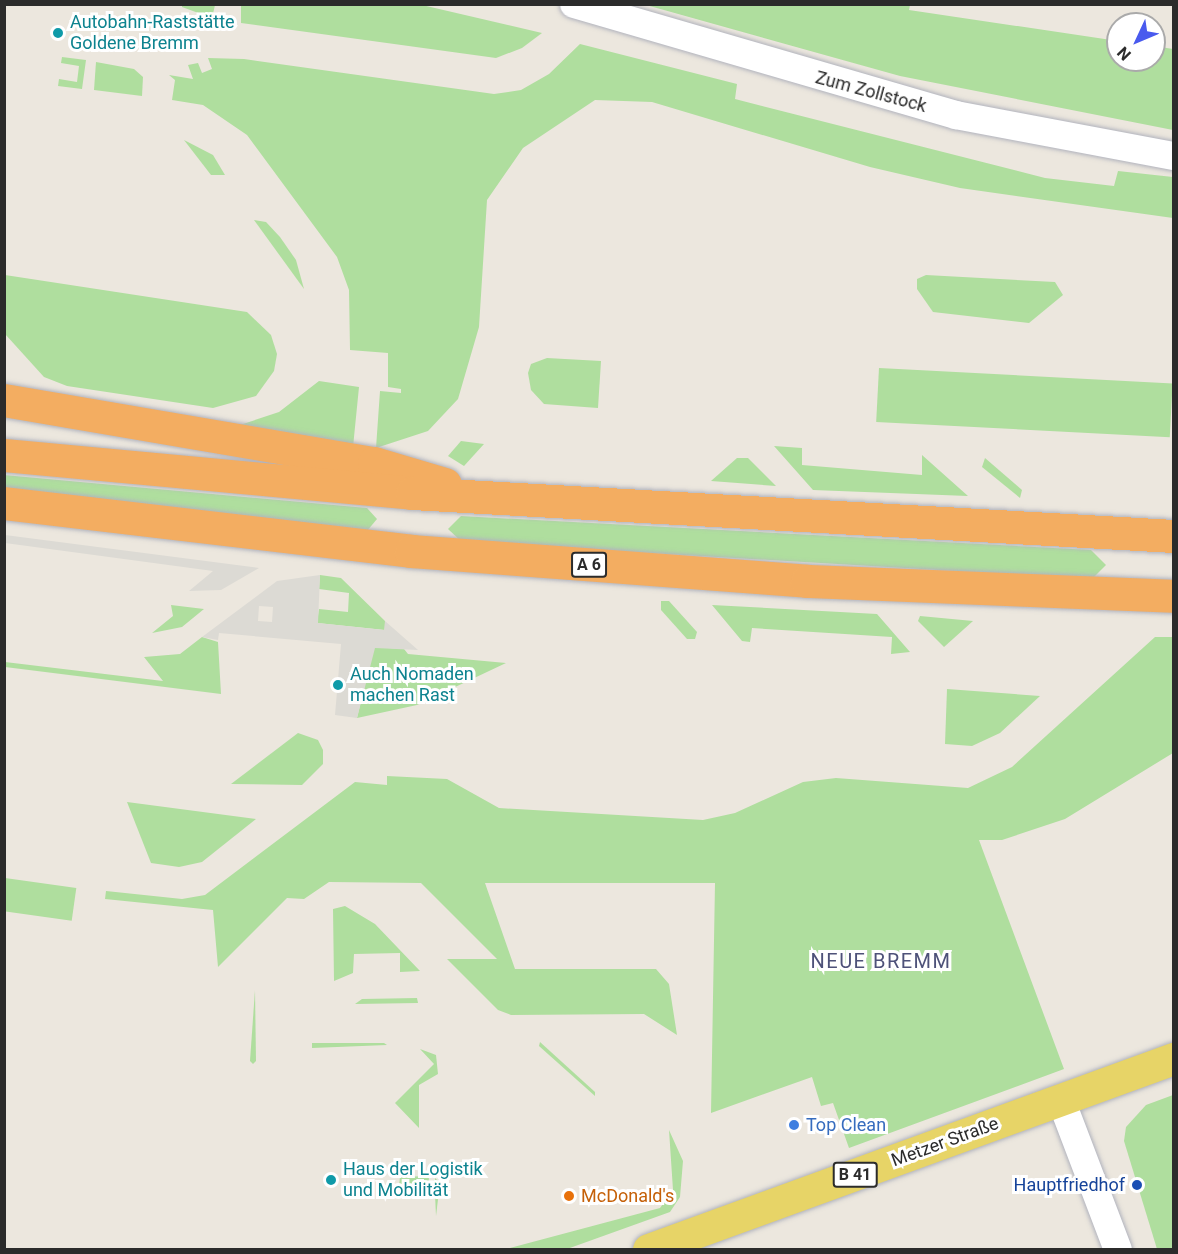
<!DOCTYPE html>
<html>
<head>
<meta charset="utf-8">
<style>
	body { margin:0 }
	#map { position:relative; width:1178px; height:1254px; overflow:hidden; background:#ece7de; font-family:Roboto,sans-serif }
	div>[style] { position:absolute }
	.green>* { inset:0; background:#afde9e; transform-origin:0 0 }
	.plaza>* { inset:0; background:#dcdad4 }
	.roads { filter:drop-shadow(0 0 2px #b1b3bd) drop-shadow(0 0 2px #b1b3bd) }
	.secondary>* { height:28px; margin:-14px; padding:0 14px; transform-origin:14px; border-radius:14px; background:#fff }
	.primary>* { height:32px; margin:-16px; padding:0 16px; transform-origin:16px; border-radius:16px; background:#e7d467 }
	.highway>* { height:33px; margin:-16.5px; padding:0 16.5px; transform-origin:16.5px; border-radius:16.5px; background:#f3ad61 }
	.dots>* { width:16px; height:16px; translate:-50% -50%; box-sizing:border-box; border:3px solid #fff; border-radius:50% }
	span { translate:-50% -50%; white-space:nowrap; text-align:center; line-height:1.15; -webkit-text-stroke:6px #fff; paint-order:stroke }
	.shield-label span { padding:2px 4px; background:#fff; border:2px solid; border-radius:4px; -webkit-text-stroke-width:0 }
	.shield-label { font-size:16px; color:#2b2b2b; font-weight:700 }
	.culture-label { font-size:18px; color:#0d838f }
	.left { translate:0 -50%; text-align:left }
	.street-label { font-size:18px; color:#2b2b2b }
	.shop-label { font-size:18px; color:#366cbe }
	.transit-label { font-size:18px; color:#164399 }
	.right { translate:-100% -50%; text-align:right }
	.food-label { font-size:18px; color:#c56008 }
	.neighbourhood-label { font-size:20px; color:#4e5279; letter-spacing:1.5px }
	.frame { position:absolute; inset:0; border:6px solid #2b2b2b; pointer-events:none }
	.north { position:absolute; left:1106px; top:12px; width:60px; height:60px; box-sizing:border-box; background:#fff; border:2px solid #aaa; border-radius:50%; rotate:226deg; font-size:16px; font-weight:700; line-height:24px; text-align:center; color:#2b2b2b }
	.north::after { content:''; display:block; margin:auto; width:21px; height:27px; background:#495aee; clip-path:polygon(50% 0,100% 100%,50% 72%,0 100%) }
</style>
</head>
<body>
<div id="map">
	<div class="green">
		<div style="clip-path:polygon(182px 5px,215px 5px,212px 18px,182px 7px)"></div>
		<div style="clip-path:polygon(241px 5px,422px 5px,542px 33px,522px 48px,496px 58px,241px 23px)"></div>
		<div style="clip-path:polygon(646px 5px,910px 5px,909px 10px,1118px 41px,1118px 60px,1154px 60px,1154px 46px,1173px 49px,1173px 130px,900px 76px)"></div>
		<div style="clip-path:polygon(580px 44px,737px 84px,735px 99px,1045px 178px,1114px 186px,1118px 171px,1173px 177px,1173px 218px,960px 188px,870px 167px,652px 102px,595px 100px,523px 148px,487px 200px,479px 327px,458px 399px,428px 431px,376px 448px,380px 391px,401px 393px,401px 389px,388px 387px,388px 353px,350px 350px,349px 290px,337px 257px,247px 135px,203px 105px,172px 100px,175px 80px,169px 75px,193px 79px,188px 65px,198px 63px,202px 73px,212px 69px,208px 58px,244px 59px,494px 94px,521px 90px,549px 74px)"></div>
		<div style="clip-path:polygon(62px 57px,86px 60px,82px 89px,58px 86px,59px 79px,77px 82px,79px 66px,61px 63px)"></div>
		<div style="clip-path:polygon(96px 62px,134px 69px,143px 77px,142px 96px,94px 90px)"></div>
		<div style="clip-path:polygon(184px 140px,213px 155px,225px 175px,211px 175px)"></div>
		<div style="clip-path:polygon(254px 220px,266px 222px,280px 237px,296px 260px,304px 289px)"></div>
		<div style="clip-path:polygon(5px 275px,247px 312px,271px 335px,277px 354px,274px 371px,256px 396px,213px 408px,67px 386px,44px 377px,5px 334px)"></div>
		<div style="clip-path:polygon(926px 275px,1055px 282px,1063px 295px,1029px 323px,933px 312px,917px 289px,917px 279px)"></div>
		<div style="clip-path:polygon(547px 358px,601px 361px,598px 408px,544px 404px,531px 390px,528px 373px,531px 364px)"></div>
		<div style="left:879px;top:368px;width:294px;height:54px;rotate:3deg"></div>
		<div style="clip-path:polygon(319px 381px,359px 387px,353px 447px,237px 426px,279px 412px)"></div>
		<div style="clip-path:polygon(461px 441px,484px 444px,464px 466px,448px 456px)"></div>
		<div style="clip-path:polygon(774px 446px,802px 448px,802px 465px,922px 475px,922px 455px,968px 496px,813px 490px)"></div>
		<div style="clip-path:polygon(737px 458px,748px 458px,776px 486px,711px 481px)"></div>
		<div style="clip-path:polygon(985px 458px,1022px 490px,1020px 498px,982px 467px)"></div>
		<div style="clip-path:polygon(4px 475px,367px 508px,377px 519px,367px 531px,5px 489px)"></div>
		<div style="clip-path:polygon(461px 516px,1091px 550px,1106px 565px,1092px 579px,462px 542px,448px 529px)"></div>
		<div style="clip-path:polygon(320px 575px,341px 578px,385px 621px,385px 630px,317px 623px,319px 609px,348px 612px,349px 593px,319px 589px)"></div>
		<div style="clip-path:polygon(661px 601px,669px 601px,697px 632px,695px 639px,687px 639px,661px 610px)"></div>
		<div style="clip-path:polygon(171px 605px,204px 609px,182px 627px,152px 633px,173px 616px)"></div>
		<div style="clip-path:polygon(712px 605px,877px 614px,910px 652px,891px 654px,892px 637px,752px 628px,750px 642px,742px 641px)"></div>
		<div style="clip-path:polygon(920px 616px,973px 621px,944px 647px,918px 621px)"></div>
		<div style="clip-path:polygon(202px 637px,218px 642px,221px 694px,5px 667px,5px 662px,163px 681px,144px 657px,180px 654px)"></div>
		<div style="clip-path:polygon(1155px 637px,1173px 637px,1173px 753px,1065px 819px,1002px 840px,979px 840px,1064px 1069px,849px 1148px,833px 1103px,821px 1106px,812px 1077px,711px 1113px,715px 883px,485px 883px,515px 969px,656px 969px,669px 984px,677px 1035px,644px 1014px,511px 1015px,498px 1010px,447px 959px,497px 959px,421px 883px,329px 882px,304px 899px,287px 898px,218px 967px,213px 910px,105px 899px,106px 891px,182px 899px,205px 895px,355px 782px,387px 785px,387px 776px,447px 779px,499px 808px,703px 820px,735px 813px,803px 782px,836px 778px,968px 788px,1012px 767px)"></div>
		<div style="clip-path:polygon(374px 647px,404px 649px,408px 654px,506px 663px,417px 705px,357px 718px)"></div>
		<div style="clip-path:polygon(947px 689px,1040px 696px,1000px 733px,972px 746px,945px 744px)"></div>
		<div style="clip-path:polygon(298px 733px,318px 740px,323px 750px,323px 764px,302px 785px,231px 784px)"></div>
		<div style="clip-path:polygon(127px 802px,256px 819px,202px 862px,179px 867px,151px 863px)"></div>
		<div style="left:5px;top:878px;width:72px;height:33px;rotate:8deg"></div>
		<div style="clip-path:polygon(345px 906px,375px 924px,420px 971px,400px 972px,400px 953px,354px 954px,353px 973px,334px 981px,333px 909px)"></div>
		<div style="clip-path:polygon(255px 990px,256px 1061px,253px 1064px,250px 1061px)"></div>
		<div style="clip-path:polygon(417px 998px,418px 1003px,355px 1004px,362px 999px)"></div>
		<div style="clip-path:polygon(540px 1042px,595px 1092px,595px 1096px,539px 1046px)"></div>
		<div style="clip-path:polygon(312px 1043px,384px 1043px,387px 1045px,312px 1048px)"></div>
		<div style="clip-path:polygon(420px 1049px,436px 1055px,438px 1074px,419px 1085px,419px 1128px,395px 1103px,434px 1064px)"></div>
		<div style="clip-path:polygon(1173px 1095px,1173px 1249px,1157px 1249px,1124px 1141px,1126px 1127px,1146px 1105px)"></div>
		<div style="clip-path:polygon(669px 1130px,683px 1161px,680px 1197px,670px 1212px,567px 1249px,506px 1249px,660px 1208px,673px 1190px)"></div>
		<div style="clip-path:polygon(429px 1176px,428px 1195px,398px 1195px,400px 1177px)"></div>
		<div style="clip-path:polygon(435px 1178px,440px 1183px,436px 1216px,435px 1194px)"></div>
	</div>
	<div class="plaza">
		<div style="clip-path:polygon(5px 535px,259px 568px,221px 590px,189px 591px,213px 571px,5px 543px)"></div>
		<div style="clip-path:polygon(evenodd,320px 575px,318px 623px,384px 630px,385px 621px,418px 650px,375px 648px,357px 718px,335px 715px,341px 644px,219px 633px,218px 640px,202px 637px,277px 581px,320px 575px,259px 606px,273px 607px,272px 622px,258px 621px,259px 606px)"></div>
	</div>
	<div class="roads">
		<div class="secondary">
			<div style="left:574px;top:4px;width:398px;rotate:16.2deg"></div>
			<div style="left:956px;top:115px;width:222px;rotate:10.7deg"></div>
			<div style="left:1061px;top:1100px;width:160px;rotate:69.2deg"></div>
		</div>
		<div class="primary">
			<div style="left:649px;top:1250px;width:559px;rotate:-19.99deg"></div>
		</div>
		<div class="highway">
			<div style="left:4px;top:400px;width:375px;rotate:9.7deg"></div>
			<div style="left:374px;top:463px;width:74px;rotate:16.5deg"></div>
			<div style="left:4px;top:455px;width:410px;rotate:5.3deg"></div>
			<div style="left:412px;top:493px;width:763px;rotate:3.23deg"></div>
			<div style="left:4px;top:503px;width:410px;rotate:6.7deg"></div>
			<div style="left:411px;top:551px;width:397px;rotate:4.3deg"></div>
			<div style="left:807px;top:581px;width:367px;rotate:2.3deg"></div>
		</div>
	</div>
	<div class="dots">
		<div style="left:58px;top:33px;background:#0f9aa8"></div>
		<div style="left:338px;top:685px;background:#0f9aa8"></div>
		<div style="left:794px;top:1125px;background:#3f7fe0"></div>
		<div style="left:331px;top:1180px;background:#0f9aa8"></div>
		<div style="left:1137px;top:1185px;background:#1a4fb4"></div>
		<div style="left:569px;top:1196px;background:#e8710a"></div>
	</div>
	<div class="shield-label">
		<span style="left:589px;top:565px">A 6</span>
		<span style="left:855px;top:1175px">B 41</span>
	</div>
	<div class="culture-label">
		<span class="left" style="left:70px;top:33px">Autobahn-Raststätte<br>Goldene Bremm</span>
		<span class="left" style="left:350px;top:685px">Auch Nomaden<br>machen Rast</span>
		<span class="left" style="left:343px;top:1180px">Haus der Logistik<br>und Mobilität</span>
	</div>
	<div class="street-label">
		<span style="left:871px;top:92px;rotate:15deg">Zum Zollstock</span>
		<span style="left:945px;top:1142px;rotate:-20deg">Metzer Straße</span>
	</div>
	<div class="shop-label">
		<span class="left" style="left:806px;top:1125px">Top Clean</span>
	</div>
	<div class="transit-label">
		<span class="right" style="left:1125px;top:1185px">Hauptfriedhof</span>
	</div>
	<div class="food-label">
		<span class="left" style="left:581px;top:1196px">McDonald's</span>
	</div>
	<div class="neighbourhood-label">
		<span style="left:881px;top:961px">NEUE BREMM</span>
	</div>
	<div class="frame"></div>
	<div class="north">N</div>
</div>
</body>
</html>
